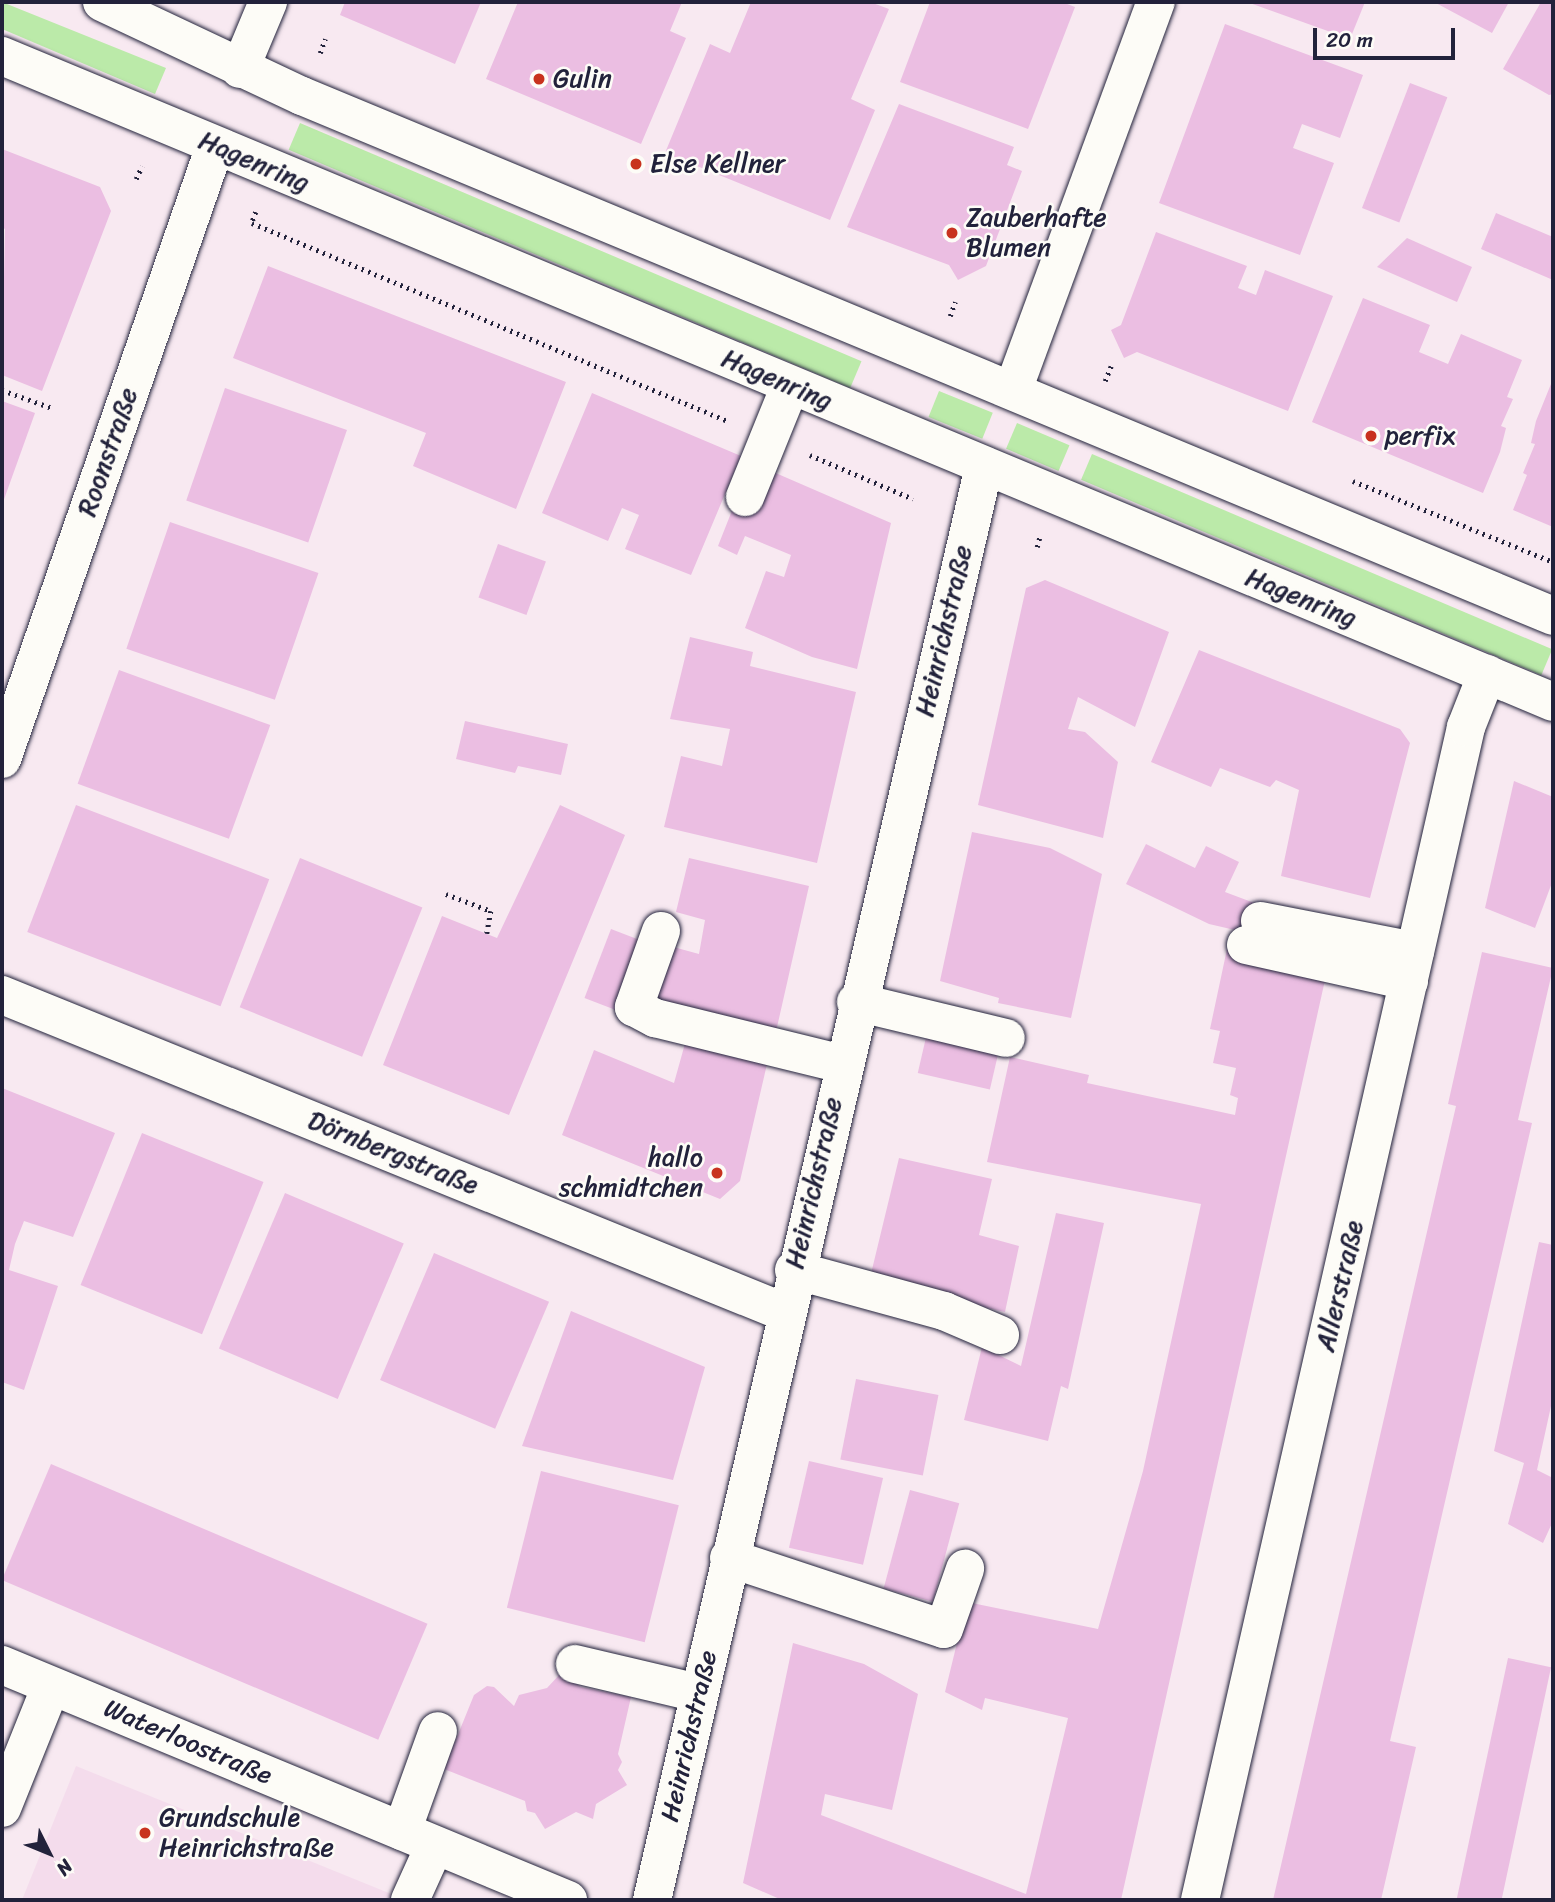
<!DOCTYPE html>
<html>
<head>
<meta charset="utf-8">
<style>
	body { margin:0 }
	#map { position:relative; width:1555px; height:1902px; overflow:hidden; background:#f8e9f1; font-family:Sriracha,sans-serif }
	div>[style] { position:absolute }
	.built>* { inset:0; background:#f4dcec }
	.green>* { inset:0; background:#bbeaa9; transform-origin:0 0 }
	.building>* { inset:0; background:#ebbee2; transform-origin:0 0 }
	.path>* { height:4.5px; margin-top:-2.25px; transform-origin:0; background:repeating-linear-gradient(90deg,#22223b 0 2px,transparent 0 7px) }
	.roads { filter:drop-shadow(0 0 2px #22223b) drop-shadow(0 0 2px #22223b) }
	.minor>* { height:38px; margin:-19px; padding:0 19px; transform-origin:19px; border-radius:19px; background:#fdfcf7 }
	.major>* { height:38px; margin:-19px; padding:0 19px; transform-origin:19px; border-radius:19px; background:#fdfcf7 }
	.dots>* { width:19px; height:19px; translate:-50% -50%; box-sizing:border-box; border:4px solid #fdfcf7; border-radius:50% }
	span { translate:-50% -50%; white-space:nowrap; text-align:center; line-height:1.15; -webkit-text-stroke:5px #fdfcf7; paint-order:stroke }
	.poi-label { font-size:26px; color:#22223b }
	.left { translate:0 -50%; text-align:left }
	.right { translate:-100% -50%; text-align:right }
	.street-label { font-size:26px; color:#22223b }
	.frame { position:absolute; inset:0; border:4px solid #22223b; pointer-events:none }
	.north { position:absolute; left:14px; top:1818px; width:70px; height:70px; -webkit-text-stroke:5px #fdfcf7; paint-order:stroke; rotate:133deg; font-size:19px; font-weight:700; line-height:28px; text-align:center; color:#22223b }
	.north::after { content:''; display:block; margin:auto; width:24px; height:32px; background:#22223b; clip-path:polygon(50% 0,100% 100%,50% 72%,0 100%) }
	.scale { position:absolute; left:1313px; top:28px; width:142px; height:32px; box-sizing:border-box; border:4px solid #22223b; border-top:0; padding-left:9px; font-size:21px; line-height:24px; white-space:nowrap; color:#22223b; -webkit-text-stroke:5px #fdfcf7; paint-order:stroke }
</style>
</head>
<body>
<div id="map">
	<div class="built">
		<div style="clip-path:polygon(76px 1766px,406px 1900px,22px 1900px)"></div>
	</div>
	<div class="green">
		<div style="clip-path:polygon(2px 2px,166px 68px,155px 94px,2px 29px)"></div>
		<div style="left:300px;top:123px;width:610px;height:29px;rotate:23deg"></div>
		<div style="left:939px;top:391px;width:58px;height:28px;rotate:22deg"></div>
		<div style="left:1017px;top:423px;width:57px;height:28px;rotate:23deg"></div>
		<div style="left:1092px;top:454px;width:500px;height:28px;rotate:23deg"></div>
	</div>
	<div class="building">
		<div style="clip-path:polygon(345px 2px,481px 2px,455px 64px,340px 15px)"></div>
		<div style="clip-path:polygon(518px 2px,682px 2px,670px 31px,686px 38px,641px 144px,486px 79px)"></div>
		<div style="clip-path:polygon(751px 2px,870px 2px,889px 9px,851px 99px,875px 110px,830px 220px,665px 153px,710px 44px,730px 53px)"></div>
		<div style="clip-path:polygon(930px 2px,1062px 2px,1075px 7px,1028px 129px,900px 82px)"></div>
		<div style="clip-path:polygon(1247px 2px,1365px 2px,1350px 39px)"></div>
		<div style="clip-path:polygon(1434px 2px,1509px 2px,1492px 33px)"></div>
		<div style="clip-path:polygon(1541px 2px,1553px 2px,1553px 94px,1549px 95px,1503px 69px)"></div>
		<div style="clip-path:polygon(1225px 24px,1363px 75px,1340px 138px,1302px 124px,1293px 148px,1334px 163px,1300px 255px,1159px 203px)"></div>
		<div style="left:1410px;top:83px;width:40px;height:134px;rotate:21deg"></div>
		<div style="clip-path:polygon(899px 104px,1014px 147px,1007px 165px,1022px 171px,986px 266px,958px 280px,949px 265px,847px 227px)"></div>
		<div style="clip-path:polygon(2px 149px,100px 187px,111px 211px,42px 391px,2px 375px,5px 229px,2px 227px)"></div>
		<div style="clip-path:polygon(1496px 213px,1553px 237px,1553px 280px,1481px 249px)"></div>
		<div style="clip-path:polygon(1156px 232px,1247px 266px,1238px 288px,1256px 295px,1265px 270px,1333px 296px,1288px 411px,1137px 352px,1124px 358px,1111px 330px,1121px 325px)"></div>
		<div style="clip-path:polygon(1407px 238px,1472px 267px,1457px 302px,1377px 267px)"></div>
		<div style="clip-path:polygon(268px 266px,566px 382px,516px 509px,413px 466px,426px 433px,233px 358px)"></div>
		<div style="clip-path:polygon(1363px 298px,1430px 325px,1419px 352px,1448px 364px,1461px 334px,1522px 360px,1507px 397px,1513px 399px,1501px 426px,1506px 428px,1500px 452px,1483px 493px,1312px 422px)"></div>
		<div style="clip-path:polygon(1553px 379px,1553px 527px,1513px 510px,1527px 475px,1523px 473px,1535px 444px,1531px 443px,1536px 421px)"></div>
		<div style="left:225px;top:388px;width:129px;height:119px;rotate:19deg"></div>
		<div style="clip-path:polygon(592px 393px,741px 456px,691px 575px,625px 549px,639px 515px,622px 508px,608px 541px,542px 513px)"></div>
		<div style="clip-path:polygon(2px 401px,35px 413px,2px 505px)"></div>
		<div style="clip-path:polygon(771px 471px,891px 523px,857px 669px,812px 657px,745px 628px,766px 571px,784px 577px,791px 555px,745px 536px,737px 555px,718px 546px,735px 503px)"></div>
		<div style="left:170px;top:522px;width:157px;height:134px;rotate:19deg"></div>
		<div style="left:498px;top:544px;width:51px;height:57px;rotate:20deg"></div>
		<div style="clip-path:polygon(1045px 580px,1169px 632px,1135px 727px,1078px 697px,1068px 729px,1085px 732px,1118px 762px,1103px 838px,978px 805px,1026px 588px)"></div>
		<div style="clip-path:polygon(690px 637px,753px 652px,750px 666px,856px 692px,817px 863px,664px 827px,681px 756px,722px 766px,730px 729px,670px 719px)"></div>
		<div style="clip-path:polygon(1199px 650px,1400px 729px,1410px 743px,1370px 898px,1281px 876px,1299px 790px,1276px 780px,1270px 787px,1220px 768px,1211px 787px,1151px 762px)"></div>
		<div style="left:119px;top:670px;width:161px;height:121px;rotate:20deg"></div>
		<div style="clip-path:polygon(465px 721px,568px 744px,561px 775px,518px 766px,515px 773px,456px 759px)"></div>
		<div style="clip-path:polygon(1514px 781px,1553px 797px,1553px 880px,1535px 928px,1485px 908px)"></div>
		<div style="left:76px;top:805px;width:207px;height:136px;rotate:21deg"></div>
		<div style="clip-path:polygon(560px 805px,625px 835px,509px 1115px,383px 1065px,442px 916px,497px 938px)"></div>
		<div style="clip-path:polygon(972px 832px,1050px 848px,1102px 874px,1071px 1018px,998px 1003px,999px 998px,940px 981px)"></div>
		<div style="clip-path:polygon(1146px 844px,1195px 868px,1206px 846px,1239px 862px,1225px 892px,1257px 904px,1248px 933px,1209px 924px,1126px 884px)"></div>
		<div style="left:300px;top:858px;width:132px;height:161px;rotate:22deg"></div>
		<div style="clip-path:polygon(689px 858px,809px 886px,775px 1036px,655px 1008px,666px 945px,699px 954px,705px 920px,676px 912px)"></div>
		<div style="left:611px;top:929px;width:39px;height:74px;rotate:21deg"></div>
		<div style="clip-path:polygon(1227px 949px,1327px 971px,1121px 1900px,782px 1900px,743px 1883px,793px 1643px,864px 1664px,918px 1694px,892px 1810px,825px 1794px,821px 1815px,1026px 1894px,1068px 1718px,985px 1698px,982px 1710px,945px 1692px,967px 1602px,1098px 1629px,1143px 1471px,1201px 1204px,987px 1162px,1010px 1057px,1089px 1075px,1087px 1083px,1235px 1115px,1238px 1098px,1230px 1095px,1236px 1068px,1213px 1063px,1220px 1031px,1210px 1029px)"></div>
		<div style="clip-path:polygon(1482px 952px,1553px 968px,1518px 1120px,1532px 1123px,1390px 1741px,1416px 1747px,1381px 1900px,1273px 1900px,1456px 1106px,1448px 1104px)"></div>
		<div style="left:927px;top:1033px;width:74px;height:41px;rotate:13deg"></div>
		<div style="clip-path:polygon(686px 1040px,767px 1064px,740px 1181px,720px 1199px,562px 1135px,594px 1050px,674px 1083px)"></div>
		<div style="clip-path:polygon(2px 1088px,115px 1133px,73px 1237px,24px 1221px,15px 1244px,9px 1270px,58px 1286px,24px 1390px,2px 1382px)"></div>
		<div style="left:142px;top:1133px;width:131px;height:164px;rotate:22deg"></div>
		<div style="clip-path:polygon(899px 1158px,992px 1179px,979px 1235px,1019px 1246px,1005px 1312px,869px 1282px)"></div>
		<div style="left:285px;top:1193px;width:129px;height:169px;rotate:23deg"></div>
		<div style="clip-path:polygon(1056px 1213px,1104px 1223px,1068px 1389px,1061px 1386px,1048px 1441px,964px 1420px,982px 1347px,1021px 1366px)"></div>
		<div style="clip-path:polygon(1539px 1242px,1553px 1245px,1553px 1397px,1537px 1470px,1553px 1478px,1553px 1521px,1543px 1543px,1508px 1524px,1524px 1463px,1494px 1451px)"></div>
		<div style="left:434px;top:1253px;width:125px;height:138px;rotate:23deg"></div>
		<div style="clip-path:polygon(571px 1311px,705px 1367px,673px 1480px,522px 1446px)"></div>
		<div style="left:856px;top:1379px;width:84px;height:82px;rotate:11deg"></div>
		<div style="left:809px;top:1461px;width:76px;height:89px;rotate:13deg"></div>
		<div style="left:51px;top:1464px;width:409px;height:126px;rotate:23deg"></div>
		<div style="left:541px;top:1471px;width:142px;height:141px;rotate:14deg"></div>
		<div style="left:910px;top:1490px;width:51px;height:102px;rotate:15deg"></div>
		<div style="left:1508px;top:1658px;width:44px;height:247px;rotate:12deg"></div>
		<div style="clip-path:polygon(561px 1673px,581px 1687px,631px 1697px,618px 1754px,622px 1762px,618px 1770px,627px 1785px,596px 1804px,593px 1819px,576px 1812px,545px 1829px,535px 1813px,527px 1811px,525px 1801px,444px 1769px,474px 1695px,487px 1686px,494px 1687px,514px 1706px,519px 1695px,547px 1688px)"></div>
	</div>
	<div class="path">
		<div style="left:320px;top:53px;width:15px;rotate:-70deg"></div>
		<div style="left:136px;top:179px;width:14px;rotate:-65deg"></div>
		<div style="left:256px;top:212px;width:12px;rotate:110deg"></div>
		<div style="left:252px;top:223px;width:516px;rotate:22.59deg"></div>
		<div style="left:950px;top:316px;width:15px;rotate:-70deg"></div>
		<div style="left:1105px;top:381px;width:16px;rotate:-68deg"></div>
		<div style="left:2px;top:390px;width:53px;rotate:19.8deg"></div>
		<div style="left:810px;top:455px;width:112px;rotate:23.1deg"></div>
		<div style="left:1353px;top:481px;width:216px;rotate:22deg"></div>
		<div style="left:1037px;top:547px;width:11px;rotate:-75deg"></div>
		<div style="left:446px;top:894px;width:48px;rotate:20.7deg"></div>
		<div style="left:491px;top:911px;width:23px;rotate:100deg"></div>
	</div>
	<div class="roads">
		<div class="minor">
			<div style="left:240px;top:69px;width:73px;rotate:-67.3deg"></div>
			<div style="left:1013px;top:390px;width:414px;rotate:-69.8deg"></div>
			<div style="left:745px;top:497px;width:120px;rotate:-67.9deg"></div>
			<div style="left:2px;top:759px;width:649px;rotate:-70.84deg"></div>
			<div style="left:1260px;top:921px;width:158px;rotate:11deg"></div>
			<div style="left:661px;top:931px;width:81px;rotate:109.6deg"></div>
			<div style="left:634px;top:1007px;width:24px;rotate:28deg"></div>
			<div style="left:655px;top:1018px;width:193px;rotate:13.8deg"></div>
			<div style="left:1246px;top:945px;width:167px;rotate:12.5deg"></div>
			<div style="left:2px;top:995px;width:844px;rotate:22.07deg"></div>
			<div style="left:856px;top:1002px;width:154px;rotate:13.5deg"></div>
			<div style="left:794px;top:1270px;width:156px;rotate:15.3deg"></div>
			<div style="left:944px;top:1311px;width:61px;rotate:23.2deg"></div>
			<div style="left:729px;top:1558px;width:226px;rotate:18.3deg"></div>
			<div style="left:944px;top:1629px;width:64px;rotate:-70.7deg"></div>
			<div style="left:575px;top:1664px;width:126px;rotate:13.3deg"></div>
			<div style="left:2px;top:1665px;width:613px;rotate:22.55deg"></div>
			<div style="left:2px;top:1808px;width:131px;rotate:-68.1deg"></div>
			<div style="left:402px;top:1831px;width:106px;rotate:-70.2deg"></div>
			<div style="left:410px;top:1900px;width:60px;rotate:-65.6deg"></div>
			<div style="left:652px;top:1900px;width:1471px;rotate:-76.96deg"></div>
			<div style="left:1200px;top:1900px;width:1203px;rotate:-77.22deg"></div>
			<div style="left:1466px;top:727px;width:57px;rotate:-68.4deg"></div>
		</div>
		<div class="major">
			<div style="left:102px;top:2px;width:221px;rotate:25.2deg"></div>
			<div style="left:302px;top:96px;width:1355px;rotate:22.57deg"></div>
			<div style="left:2px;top:56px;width:1680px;rotate:22.61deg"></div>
		</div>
	</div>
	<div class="dots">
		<div style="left:539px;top:79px;background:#c8321e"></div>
		<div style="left:636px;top:164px;background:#c8321e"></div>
		<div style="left:952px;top:233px;background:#c8321e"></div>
		<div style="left:1371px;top:436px;background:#c8321e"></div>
		<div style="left:717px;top:1173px;background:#c8321e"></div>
		<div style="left:145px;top:1833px;background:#c8321e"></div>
	</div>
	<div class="poi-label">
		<span class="left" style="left:553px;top:79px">Gulin</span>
		<span class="left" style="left:650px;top:164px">Else Kellner</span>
		<span class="left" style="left:966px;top:233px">Zauberhafte<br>Blumen</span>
		<span class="left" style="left:1385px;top:436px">perfix</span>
		<span class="right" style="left:703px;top:1173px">hallo<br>schmidtchen</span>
		<span class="left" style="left:159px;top:1833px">Grundschule<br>Heinrichstraße</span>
	</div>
	<div class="street-label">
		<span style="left:254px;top:162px;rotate:23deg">Hagenring</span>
		<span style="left:777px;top:380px;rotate:23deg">Hagenring</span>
		<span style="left:108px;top:452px;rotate:-71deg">Roonstraße</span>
		<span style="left:1301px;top:598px;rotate:22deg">Hagenring</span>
		<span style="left:944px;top:631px;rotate:-77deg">Heinrichstraße</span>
		<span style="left:393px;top:1153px;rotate:22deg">Dörnbergstraße</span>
		<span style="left:814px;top:1183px;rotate:-77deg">Heinrichstraße</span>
		<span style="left:1340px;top:1286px;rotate:-77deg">Allerstraße</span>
		<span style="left:689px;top:1736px;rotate:-77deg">Heinrichstraße</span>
		<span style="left:188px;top:1742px;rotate:23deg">Waterloostraße</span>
	</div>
	<div class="frame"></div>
	<div class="north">N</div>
	<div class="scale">20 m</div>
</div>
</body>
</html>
